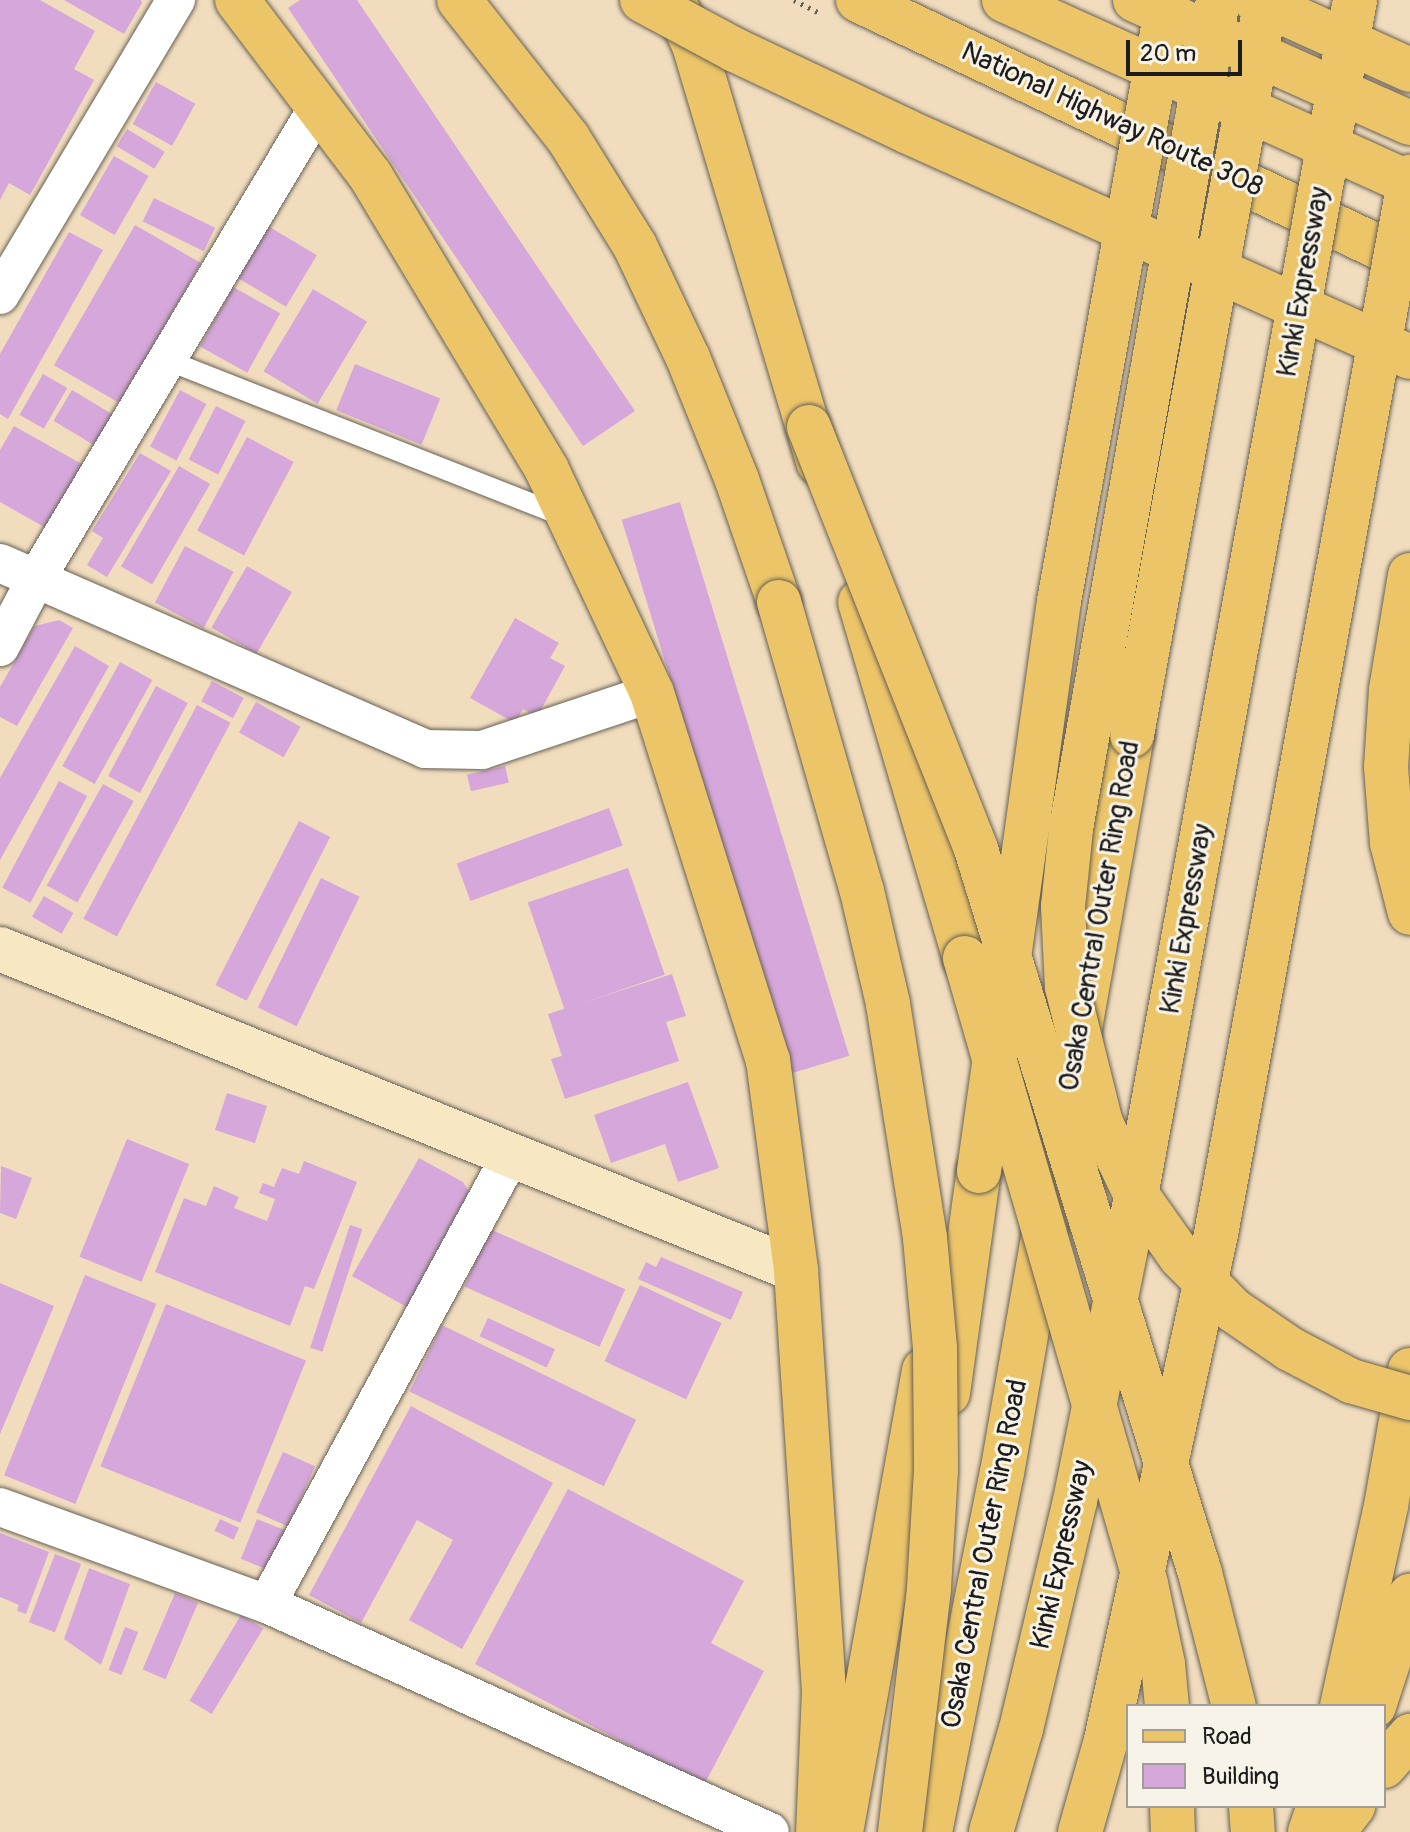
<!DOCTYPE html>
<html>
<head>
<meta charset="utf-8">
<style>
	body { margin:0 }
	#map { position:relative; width:1410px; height:1832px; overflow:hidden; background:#f1ddbe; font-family:Pangolin,sans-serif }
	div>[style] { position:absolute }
	.building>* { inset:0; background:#d6a7da; transform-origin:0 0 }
	.path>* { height:5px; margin-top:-2.5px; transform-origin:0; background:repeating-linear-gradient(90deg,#676055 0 2px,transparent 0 8px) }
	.roads { filter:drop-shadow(0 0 2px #676055) drop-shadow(0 0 2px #676055) }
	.lane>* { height:20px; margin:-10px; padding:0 10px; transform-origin:10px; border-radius:10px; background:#fff }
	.street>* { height:38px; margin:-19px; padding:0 19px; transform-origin:19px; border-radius:19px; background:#fff }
	.secondary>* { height:44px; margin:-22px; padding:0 22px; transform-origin:22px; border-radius:22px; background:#f7e8c3 }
	.primary>* { height:44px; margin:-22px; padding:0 22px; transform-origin:22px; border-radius:22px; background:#ecc569 }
	.highway>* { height:44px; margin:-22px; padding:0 22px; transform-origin:22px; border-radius:22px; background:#ecc569 }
	.bridges { filter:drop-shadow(0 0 2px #676055) drop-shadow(0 0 2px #676055) }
	.primary-bridge>* { height:44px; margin:-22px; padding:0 22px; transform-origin:22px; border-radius:22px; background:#ecc569 }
	.highway-bridge>* { height:44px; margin:-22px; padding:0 22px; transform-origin:22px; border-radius:22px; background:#ecc569 }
	span { translate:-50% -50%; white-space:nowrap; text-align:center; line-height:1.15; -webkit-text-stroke:6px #f7f3e8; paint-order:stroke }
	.street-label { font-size:28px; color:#1c1c1c }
	.legend { position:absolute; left:1126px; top:1704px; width:260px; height:104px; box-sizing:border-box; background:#f7f3e8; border:2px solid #9f9d96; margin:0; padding:10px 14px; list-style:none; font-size:24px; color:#1c1c1c }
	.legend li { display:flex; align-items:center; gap:16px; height:40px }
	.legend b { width:40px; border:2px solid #9f9d96 }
	.scale { position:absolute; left:1126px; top:40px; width:116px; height:36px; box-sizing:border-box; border:4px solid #1c1c1c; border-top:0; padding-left:10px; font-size:24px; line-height:28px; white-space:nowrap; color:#1c1c1c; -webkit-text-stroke:6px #f7f3e8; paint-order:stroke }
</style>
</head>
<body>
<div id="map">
	<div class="building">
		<div style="clip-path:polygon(0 0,40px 0,95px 31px,74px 69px,94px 80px,30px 195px,9px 183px,0 200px)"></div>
		<div style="clip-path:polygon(64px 0,141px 0,142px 3px,124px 34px)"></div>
		<div style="clip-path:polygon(300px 0,357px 0,635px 411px,583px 446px,288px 8px)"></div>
		<div style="left:156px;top:82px;width:45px;height:48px;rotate:29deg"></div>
		<div style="left:127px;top:129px;width:44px;height:20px;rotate:31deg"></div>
		<div style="left:114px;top:156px;width:40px;height:68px;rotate:30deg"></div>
		<div style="left:154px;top:198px;width:68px;height:26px;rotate:26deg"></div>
		<div style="left:135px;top:225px;width:76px;height:162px;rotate:30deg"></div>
		<div style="left:268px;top:226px;width:57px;height:60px;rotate:31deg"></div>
		<div style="clip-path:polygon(69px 232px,103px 250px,8px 419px,0 414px,0 354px)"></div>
		<div style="left:233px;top:287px;width:54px;height:68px;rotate:29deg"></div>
		<div style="left:313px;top:289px;width:63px;height:96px;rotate:31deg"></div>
		<div style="left:355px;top:364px;width:92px;height:50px;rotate:22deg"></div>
		<div style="left:43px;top:374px;width:28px;height:47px;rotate:30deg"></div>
		<div style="left:72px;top:390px;width:51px;height:36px;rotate:31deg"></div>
		<div style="left:180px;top:390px;width:30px;height:64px;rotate:28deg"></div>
		<div style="left:216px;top:406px;width:33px;height:60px;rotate:27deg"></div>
		<div style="clip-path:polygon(14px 426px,89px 468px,53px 532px,0 502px,0 450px)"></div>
		<div style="left:247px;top:437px;width:53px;height:106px;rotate:28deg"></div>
		<div style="clip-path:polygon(140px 453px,171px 471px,107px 577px,87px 565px,103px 538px,92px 531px)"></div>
		<div style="left:179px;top:466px;width:36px;height:116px;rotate:30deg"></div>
		<div style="left:680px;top:502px;width:579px;height:61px;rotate:73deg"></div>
		<div style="left:185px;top:546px;width:55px;height:64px;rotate:28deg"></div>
		<div style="left:247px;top:566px;width:52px;height:71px;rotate:30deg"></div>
		<div style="clip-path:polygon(515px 618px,559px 643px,550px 658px,565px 666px,537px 717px,523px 709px,515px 723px,470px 698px)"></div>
		<div style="clip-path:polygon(59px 620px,73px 628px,17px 726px,0 717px,0 687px,35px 626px)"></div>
		<div style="clip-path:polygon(75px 646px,109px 666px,0 860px,0 778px)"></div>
		<div style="left:120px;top:662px;width:37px;height:119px;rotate:29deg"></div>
		<div style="left:212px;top:681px;width:36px;height:23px;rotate:28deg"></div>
		<div style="left:156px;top:686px;width:36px;height:102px;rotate:28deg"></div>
		<div style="left:256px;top:702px;width:51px;height:35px;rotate:29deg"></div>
		<div style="left:197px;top:705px;width:38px;height:242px;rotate:28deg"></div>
		<div style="left:505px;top:766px;width:17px;height:39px;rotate:77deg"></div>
		<div style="left:59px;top:781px;width:32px;height:121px;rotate:28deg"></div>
		<div style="left:103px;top:784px;width:35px;height:116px;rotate:29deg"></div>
		<div style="left:609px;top:808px;width:40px;height:162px;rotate:70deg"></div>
		<div style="left:299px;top:821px;width:35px;height:184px;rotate:27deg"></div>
		<div style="left:628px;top:868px;width:113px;height:106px;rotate:71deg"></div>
		<div style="left:321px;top:878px;width:43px;height:144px;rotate:26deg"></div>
		<div style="left:44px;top:896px;width:34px;height:24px;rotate:30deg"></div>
		<div style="clip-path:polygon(672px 974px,686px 1016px,666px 1022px,679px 1061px,565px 1099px,551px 1059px,562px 1056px,548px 1014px)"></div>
		<div style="clip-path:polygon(688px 1082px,719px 1168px,678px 1182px,665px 1144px,611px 1163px,594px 1115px)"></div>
		<div style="left:227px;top:1093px;width:42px;height:39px;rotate:18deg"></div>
		<div style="left:127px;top:1139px;width:67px;height:127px;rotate:22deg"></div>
		<div style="clip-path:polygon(419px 1158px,463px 1182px,477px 1204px,417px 1313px,352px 1276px)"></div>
		<div style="clip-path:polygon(304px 1161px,357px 1182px,314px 1289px,305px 1286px,290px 1326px,155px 1272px,184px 1198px,206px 1206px,214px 1186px,239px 1197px,234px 1208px,267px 1221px,275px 1199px,259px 1193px,263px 1183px,274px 1187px,282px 1168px,299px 1174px)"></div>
		<div style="clip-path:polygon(1px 1166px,32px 1178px,16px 1219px,0 1213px)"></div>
		<div style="left:350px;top:1225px;width:13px;height:129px;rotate:18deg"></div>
		<div style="left:490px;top:1229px;width:148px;height:63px;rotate:24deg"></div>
		<div style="clip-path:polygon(661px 1257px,743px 1292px,731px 1320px,638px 1279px,646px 1262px,656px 1267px)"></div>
		<div style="left:85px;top:1275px;width:77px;height:216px;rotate:22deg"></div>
		<div style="clip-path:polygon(0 1283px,54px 1306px,0 1434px)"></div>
		<div style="left:640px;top:1285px;width:90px;height:84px;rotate:25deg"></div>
		<div style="left:166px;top:1304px;width:151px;height:175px;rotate:22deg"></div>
		<div style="left:488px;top:1318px;width:74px;height:20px;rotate:25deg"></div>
		<div style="left:442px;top:1325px;width:216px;height:74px;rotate:26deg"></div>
		<div style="clip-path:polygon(411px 1406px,553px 1483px,462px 1649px,409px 1620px,453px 1540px,417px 1520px,361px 1623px,309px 1595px)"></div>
		<div style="left:283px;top:1452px;width:35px;height:66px;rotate:24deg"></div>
		<div style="clip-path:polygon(568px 1489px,744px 1581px,711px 1643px,764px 1671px,704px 1785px,475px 1664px)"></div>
		<div style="left:220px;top:1519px;width:21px;height:13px;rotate:25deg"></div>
		<div style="left:257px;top:1519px;width:31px;height:43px;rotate:22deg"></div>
		<div style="clip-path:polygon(0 1533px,49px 1552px,26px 1614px,17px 1611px,19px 1605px,0 1597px)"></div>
		<div style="left:55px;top:1554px;width:28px;height:73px;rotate:21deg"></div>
		<div style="clip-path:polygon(89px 1568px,130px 1584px,101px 1665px,64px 1639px)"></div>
		<div style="left:175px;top:1593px;width:25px;height:83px;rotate:23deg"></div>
		<div style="left:241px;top:1615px;width:26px;height:100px;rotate:31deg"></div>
		<div style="left:125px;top:1627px;width:14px;height:46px;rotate:21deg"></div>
	</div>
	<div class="path">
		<div style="left:794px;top:0;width:27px;rotate:27deg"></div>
	</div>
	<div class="roads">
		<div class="lane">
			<div style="left:167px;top:360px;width:429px;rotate:21.5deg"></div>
		</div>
		<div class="street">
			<div style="left:0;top:295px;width:344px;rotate:-59.2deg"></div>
			<div style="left:0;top:563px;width:464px;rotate:23.6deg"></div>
			<div style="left:425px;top:749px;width:57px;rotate:1deg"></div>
			<div style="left:482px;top:750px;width:179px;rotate:-18.5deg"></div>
			<div style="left:0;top:647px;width:77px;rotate:-62.1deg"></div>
			<div style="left:36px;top:579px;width:550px;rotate:-59.14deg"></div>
			<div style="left:0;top:1507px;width:284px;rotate:20deg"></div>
			<div style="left:267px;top:1604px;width:552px;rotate:24.38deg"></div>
			<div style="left:267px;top:1604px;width:511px;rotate:-61.48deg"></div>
		</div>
		<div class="secondary">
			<div style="left:0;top:949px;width:858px;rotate:21.96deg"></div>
		</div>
		<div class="primary">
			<div style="left:237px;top:0;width:220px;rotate:52.8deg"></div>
			<div style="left:370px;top:175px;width:344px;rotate:59deg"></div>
			<div style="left:547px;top:470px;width:246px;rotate:64.8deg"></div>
			<div style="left:652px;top:693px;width:385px;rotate:72.5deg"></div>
			<div style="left:768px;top:1060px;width:212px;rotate:82.4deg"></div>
			<div style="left:796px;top:1270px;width:422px;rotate:86.2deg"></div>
			<div style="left:824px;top:1691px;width:141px;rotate:92.4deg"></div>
			<div style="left:1078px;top:1039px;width:309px;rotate:-79.9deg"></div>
			<div style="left:1342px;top:1706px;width:205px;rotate:-77.6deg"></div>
			<div style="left:1386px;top:1506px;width:138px;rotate:-80deg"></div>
			<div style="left:1374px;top:1706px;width:116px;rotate:-71.9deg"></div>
			<div style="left:841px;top:1832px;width:469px;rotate:-79.8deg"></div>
			<div style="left:930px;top:1832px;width:366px;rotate:-78.7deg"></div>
			<div style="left:1002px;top:1473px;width:359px;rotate:-80.1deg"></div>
			<div style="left:1310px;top:1832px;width:28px;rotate:-71deg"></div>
		</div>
		<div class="highway">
			<div style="left:459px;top:0;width:176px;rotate:51.7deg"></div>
			<div style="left:568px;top:138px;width:127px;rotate:58.2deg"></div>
			<div style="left:635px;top:246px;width:124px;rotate:64.7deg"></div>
			<div style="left:688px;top:358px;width:131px;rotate:68.1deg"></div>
			<div style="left:737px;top:480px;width:129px;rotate:71deg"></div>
			<div style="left:673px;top:0;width:50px;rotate:65deg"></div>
			<div style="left:694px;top:45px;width:436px;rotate:73.4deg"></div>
			<div style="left:858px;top:0;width:611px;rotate:25.39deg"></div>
			<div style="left:1410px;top:575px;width:117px;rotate:99.4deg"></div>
			<div style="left:1391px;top:690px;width:77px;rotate:93.7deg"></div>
			<div style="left:1386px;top:767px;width:76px;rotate:85.5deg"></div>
			<div style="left:1392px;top:843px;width:72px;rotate:75.6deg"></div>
			<div style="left:860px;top:602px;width:371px;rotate:73.6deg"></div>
			<div style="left:948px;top:1393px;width:224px;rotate:-82.1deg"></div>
			<div style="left:1384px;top:1766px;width:40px;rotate:-49deg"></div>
			<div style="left:1172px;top:1806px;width:26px;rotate:88deg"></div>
			<div style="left:1251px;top:1806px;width:26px;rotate:86deg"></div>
			<div style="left:1333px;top:1832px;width:33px;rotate:-52deg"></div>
		</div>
	</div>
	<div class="bridges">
		<div class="primary-bridge">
			<div style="left:1132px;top:735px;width:747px;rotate:-79.67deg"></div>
		</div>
		<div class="highway-bridge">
			<div style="left:642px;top:0;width:106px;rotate:28.3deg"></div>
			<div style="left:735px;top:50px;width:189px;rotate:25.3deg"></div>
			<div style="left:906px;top:131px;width:552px;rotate:24.15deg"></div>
			<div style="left:1004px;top:0;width:445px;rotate:24.3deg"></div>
			<div style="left:1135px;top:0;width:301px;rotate:24.1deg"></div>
			<div style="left:1218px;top:0;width:842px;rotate:100.06deg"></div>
			<div style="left:1071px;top:829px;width:77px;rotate:95.9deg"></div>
			<div style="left:1063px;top:906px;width:81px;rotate:87.2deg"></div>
			<div style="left:1067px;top:987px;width:140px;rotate:76deg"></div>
			<div style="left:1101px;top:1123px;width:76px;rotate:64.1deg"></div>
			<div style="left:1134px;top:1191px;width:80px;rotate:54.7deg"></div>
			<div style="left:1180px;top:1256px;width:76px;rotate:45.5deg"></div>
			<div style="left:1233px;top:1310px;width:69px;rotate:34.4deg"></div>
			<div style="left:1290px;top:1349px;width:69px;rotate:27.7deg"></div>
			<div style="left:1351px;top:1381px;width:61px;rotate:16.1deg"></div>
			<div style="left:1255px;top:0;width:170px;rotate:24.3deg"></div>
			<div style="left:809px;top:427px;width:454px;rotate:68.4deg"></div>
			<div style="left:976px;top:849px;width:758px;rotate:72.81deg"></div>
			<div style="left:1200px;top:1573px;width:137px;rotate:75.7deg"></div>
			<div style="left:779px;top:602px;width:301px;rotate:74deg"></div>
			<div style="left:862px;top:891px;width:116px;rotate:77deg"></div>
			<div style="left:888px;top:1004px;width:237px;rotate:81deg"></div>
			<div style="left:925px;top:1238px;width:110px;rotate:84.8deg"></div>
			<div style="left:935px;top:1348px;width:122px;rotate:89.5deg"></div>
			<div style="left:936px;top:1470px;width:119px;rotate:93.4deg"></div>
			<div style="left:929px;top:1589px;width:245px;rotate:96.8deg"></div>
			<div style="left:965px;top:958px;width:652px;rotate:73.87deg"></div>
			<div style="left:1146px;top:1584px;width:82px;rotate:78deg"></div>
			<div style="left:1163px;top:1664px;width:42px;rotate:84.6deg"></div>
			<div style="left:979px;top:1171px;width:576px;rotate:-82.01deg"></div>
			<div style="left:1059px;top:601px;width:611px;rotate:-79.72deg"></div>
			<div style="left:991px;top:1832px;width:107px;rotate:-73.8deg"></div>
			<div style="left:1021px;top:1729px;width:234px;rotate:-76.7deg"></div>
			<div style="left:1075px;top:1501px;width:272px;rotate:-78.6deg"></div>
			<div style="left:1129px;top:1234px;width:1255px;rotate:-79.62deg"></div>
			<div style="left:1080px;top:1832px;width:96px;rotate:-74.2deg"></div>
			<div style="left:1106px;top:1740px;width:518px;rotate:-77.74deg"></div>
			<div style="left:1216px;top:1234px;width:1075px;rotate:-79.6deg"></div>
		</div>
	</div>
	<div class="street-label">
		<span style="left:1112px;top:120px;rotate:25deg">National Highway Route 308</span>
		<span style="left:1304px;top:282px;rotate:-80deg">Kinki Expressway</span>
		<span style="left:1100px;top:916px;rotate:-80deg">Osaka Central Outer Ring Road</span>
		<span style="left:1187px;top:919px;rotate:-80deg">Kinki Expressway</span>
		<span style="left:985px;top:1554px;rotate:-79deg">Osaka Central Outer Ring Road</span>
		<span style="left:1062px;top:1555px;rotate:-77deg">Kinki Expressway</span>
	</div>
	<ul class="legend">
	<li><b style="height:10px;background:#ecc569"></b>Road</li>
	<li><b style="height:22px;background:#d6a7da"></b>Building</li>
	</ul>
	<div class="scale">20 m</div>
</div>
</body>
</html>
